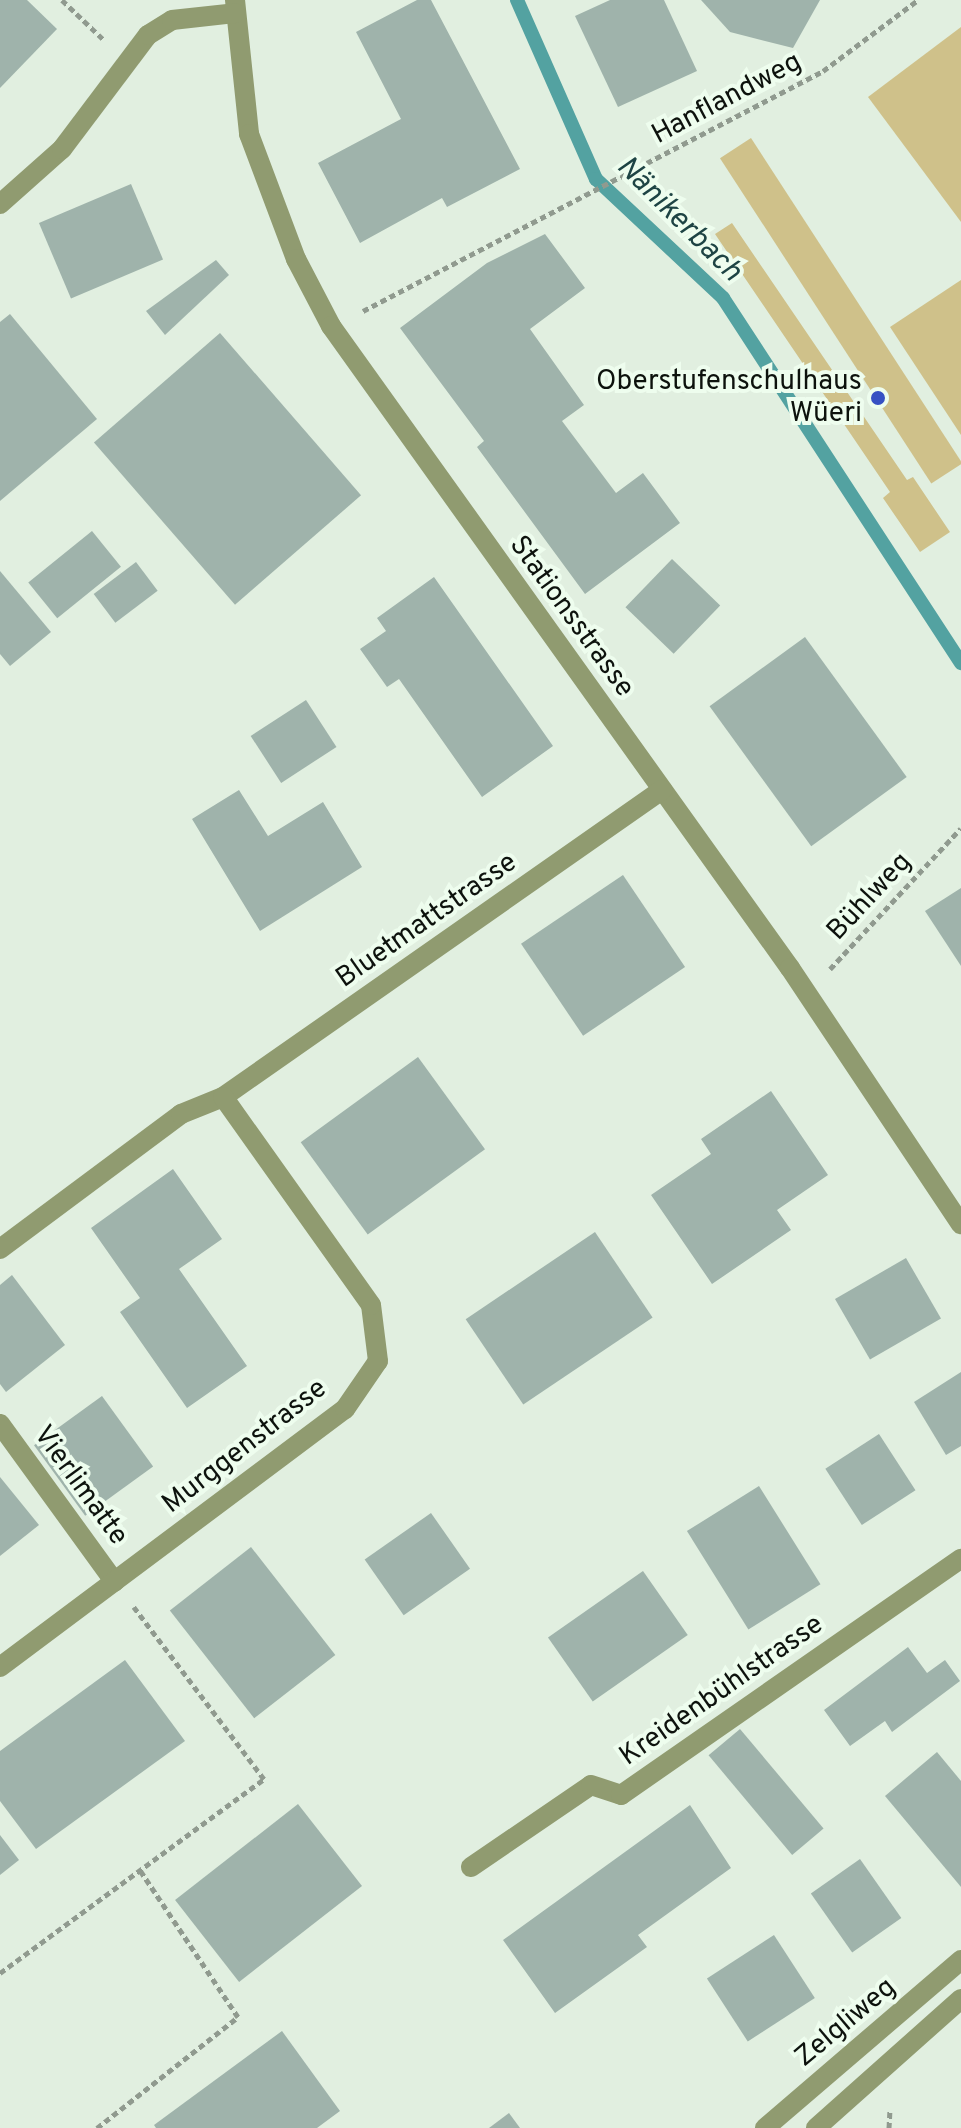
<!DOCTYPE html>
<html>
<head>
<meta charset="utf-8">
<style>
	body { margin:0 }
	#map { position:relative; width:961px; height:2128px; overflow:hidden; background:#e1efe0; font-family:Overpass,sans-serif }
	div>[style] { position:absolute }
	.green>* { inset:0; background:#cfc18a; transform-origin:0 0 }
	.stream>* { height:14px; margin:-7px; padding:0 7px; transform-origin:7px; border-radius:7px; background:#53a2a1 }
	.building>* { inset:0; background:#9fb3ab; transform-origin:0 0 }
	.path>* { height:5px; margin-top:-2.5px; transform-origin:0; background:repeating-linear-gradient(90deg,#909a8f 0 6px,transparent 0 10px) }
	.minor>* { height:20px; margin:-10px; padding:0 10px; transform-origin:10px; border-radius:10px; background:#909b70 }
	.dots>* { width:22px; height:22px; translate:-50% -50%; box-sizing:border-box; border:4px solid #eefdee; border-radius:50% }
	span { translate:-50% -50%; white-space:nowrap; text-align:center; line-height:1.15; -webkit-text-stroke:8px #eefdee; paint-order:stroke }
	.street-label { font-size:28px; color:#0d120d }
	.poi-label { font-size:28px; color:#0d120d }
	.right { translate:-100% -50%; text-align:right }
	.water-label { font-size:30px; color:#1e4444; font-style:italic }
</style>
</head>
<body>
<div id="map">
	<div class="green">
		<div style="clip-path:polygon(961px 27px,961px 222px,868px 97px)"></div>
		<div style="left:751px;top:138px;width:388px;height:37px;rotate:57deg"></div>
		<div style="clip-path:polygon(732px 223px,907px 480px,913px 477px,950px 532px,920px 552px,883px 498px,890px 492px,715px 234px)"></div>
		<div style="clip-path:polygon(961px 280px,961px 435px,890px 327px)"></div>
	</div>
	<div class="stream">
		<div style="left:517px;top:0;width:196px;rotate:66.2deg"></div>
		<div style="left:596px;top:179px;width:174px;rotate:43.1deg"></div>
		<div style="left:723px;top:298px;width:436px;rotate:56.9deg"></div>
	</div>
	<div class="building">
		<div style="clip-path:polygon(0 0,27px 0,57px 29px,0 88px)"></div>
		<div style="clip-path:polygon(417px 0,431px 0,520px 169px,447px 207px,442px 198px,360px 243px,318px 163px,401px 119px,356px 32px)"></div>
		<div style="clip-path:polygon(610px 0,664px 0,697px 71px,618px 107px,575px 16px)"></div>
		<div style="clip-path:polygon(701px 0,820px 0,793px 48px,730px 32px)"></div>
		<div style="left:131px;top:184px;width:82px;height:100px;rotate:67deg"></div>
		<div style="clip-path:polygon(545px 234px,585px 288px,530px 329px,584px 405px,562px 421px,616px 493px,643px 473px,680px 523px,585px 594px,477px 447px,484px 441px,400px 328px,487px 263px)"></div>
		<div style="clip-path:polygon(216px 260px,229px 275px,165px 335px,146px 311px)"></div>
		<div style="clip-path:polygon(10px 314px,97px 419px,0 501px,0 322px)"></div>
		<div style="left:220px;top:333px;width:215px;height:167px;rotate:49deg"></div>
		<div style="left:92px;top:531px;width:46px;height:82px;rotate:51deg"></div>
		<div style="left:672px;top:559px;width:67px;height:67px;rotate:44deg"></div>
		<div style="left:136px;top:562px;width:36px;height:53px;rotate:53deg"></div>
		<div style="clip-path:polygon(0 571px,51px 632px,10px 666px,0 654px)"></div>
		<div style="clip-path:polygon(434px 577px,553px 746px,482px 797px,399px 679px,387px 687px,360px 649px,386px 631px,377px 618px)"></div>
		<div style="left:805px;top:637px;width:173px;height:118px;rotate:54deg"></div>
		<div style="left:306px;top:700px;width:56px;height:66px;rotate:57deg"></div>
		<div style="clip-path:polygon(239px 790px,268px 836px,323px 802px,362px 867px,260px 931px,192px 819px)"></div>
		<div style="left:623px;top:875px;width:111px;height:123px;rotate:56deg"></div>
		<div style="clip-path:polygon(961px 888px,961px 966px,925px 911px)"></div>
		<div style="left:418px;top:1057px;width:114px;height:145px;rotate:54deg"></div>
		<div style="clip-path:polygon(771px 1091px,828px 1175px,777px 1210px,791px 1230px,712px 1284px,651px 1195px,711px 1154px,701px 1139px)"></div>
		<div style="clip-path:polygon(173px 1169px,222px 1239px,179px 1269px,247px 1366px,187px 1408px,120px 1312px,140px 1298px,91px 1228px)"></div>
		<div style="left:595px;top:1232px;width:103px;height:156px;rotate:56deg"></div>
		<div style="left:906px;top:1258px;width:70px;height:82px;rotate:60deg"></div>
		<div style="clip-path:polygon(12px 1275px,65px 1345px,6px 1392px,0 1384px,0 1285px)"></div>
		<div style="clip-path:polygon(961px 1372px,961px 1446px,946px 1455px,914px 1402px)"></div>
		<div style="left:102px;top:1396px;width:87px;height:84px;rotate:54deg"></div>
		<div style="left:879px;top:1434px;width:67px;height:64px;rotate:57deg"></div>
		<div style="clip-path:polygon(0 1477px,39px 1525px,0 1556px)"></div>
		<div style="left:759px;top:1486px;width:116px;height:85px;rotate:58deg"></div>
		<div style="left:431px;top:1513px;width:68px;height:81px;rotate:55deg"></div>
		<div style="left:251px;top:1547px;width:137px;height:103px;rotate:52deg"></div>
		<div style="left:643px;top:1571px;width:78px;height:116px;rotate:55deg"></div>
		<div style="clip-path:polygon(908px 1647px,927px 1673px,945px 1660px,960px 1681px,892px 1732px,885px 1721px,850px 1746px,824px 1710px)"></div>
		<div style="clip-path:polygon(125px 1660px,185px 1741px,36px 1849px,0 1801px,0 1751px)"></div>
		<div style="left:740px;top:1729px;width:130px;height:41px;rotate:50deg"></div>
		<div style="clip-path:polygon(937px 1752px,961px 1781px,961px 1887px,885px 1796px)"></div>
		<div style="left:298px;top:1804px;width:104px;height:156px;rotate:52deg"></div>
		<div style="clip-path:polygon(690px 1805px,731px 1868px,638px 1935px,647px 1947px,555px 2013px,503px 1940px)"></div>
		<div style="clip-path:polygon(0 1835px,19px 1860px,0 1875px)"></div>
		<div style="left:860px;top:1859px;width:72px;height:60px;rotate:55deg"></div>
		<div style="left:774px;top:1935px;width:75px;height:80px;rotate:57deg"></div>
		<div style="clip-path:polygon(282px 2031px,340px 2111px,317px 2128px,156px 2128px,154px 2125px)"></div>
		<div style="clip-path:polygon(509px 2113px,520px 2128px,489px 2128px)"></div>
	</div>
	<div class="path">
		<div style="left:62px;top:0;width:58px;rotate:43.6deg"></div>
		<div style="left:363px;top:311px;width:519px;rotate:-27.55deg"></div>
		<div style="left:823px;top:71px;width:119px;rotate:-36.8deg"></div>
		<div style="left:830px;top:969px;width:192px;rotate:-47.1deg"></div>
		<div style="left:0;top:1973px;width:328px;rotate:-36.3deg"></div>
		<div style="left:264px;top:1779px;width:216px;rotate:-127.1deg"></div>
		<div style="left:97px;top:2128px;width:179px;rotate:-38.2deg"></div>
		<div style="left:238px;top:2017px;width:177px;rotate:-123.7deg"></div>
		<div style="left:889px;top:2128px;width:19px;rotate:-87deg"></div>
	</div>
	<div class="minor">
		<div style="left:235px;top:0;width:135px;rotate:84deg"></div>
		<div style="left:249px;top:134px;width:134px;rotate:69.4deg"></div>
		<div style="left:296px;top:259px;width:76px;rotate:62.4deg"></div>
		<div style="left:331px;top:326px;width:789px;rotate:54.44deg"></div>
		<div style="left:790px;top:968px;width:308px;rotate:56.3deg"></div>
		<div style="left:0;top:204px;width:83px;rotate:-41.6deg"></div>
		<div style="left:62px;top:149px;width:143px;rotate:-53deg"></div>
		<div style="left:148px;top:35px;width:28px;rotate:-32deg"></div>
		<div style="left:172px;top:20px;width:63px;rotate:-6.3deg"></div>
		<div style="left:0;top:1249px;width:226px;rotate:-36.7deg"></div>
		<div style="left:181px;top:1114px;width:45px;rotate:-22deg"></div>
		<div style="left:223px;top:1097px;width:536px;rotate:-34.97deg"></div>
		<div style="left:0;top:1424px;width:195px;rotate:54deg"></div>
		<div style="left:0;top:1667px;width:431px;rotate:-36.8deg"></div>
		<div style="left:345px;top:1409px;width:58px;rotate:-55.5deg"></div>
		<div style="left:378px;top:1361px;width:56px;rotate:-97.1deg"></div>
		<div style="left:371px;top:1305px;width:255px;rotate:-125.4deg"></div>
		<div style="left:471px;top:1867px;width:145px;rotate:-34.3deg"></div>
		<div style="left:591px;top:1785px;width:32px;rotate:18deg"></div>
		<div style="left:621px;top:1795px;width:414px;rotate:-34.8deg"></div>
		<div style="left:765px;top:2128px;width:258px;rotate:-40.6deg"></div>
		<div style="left:816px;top:2128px;width:194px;rotate:-41.7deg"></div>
	</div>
	<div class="dots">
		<div style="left:878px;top:398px;background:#3751c3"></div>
	</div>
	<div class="street-label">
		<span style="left:727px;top:99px;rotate:-28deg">Hanflandweg</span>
		<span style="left:571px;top:617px;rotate:54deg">Stationsstrasse</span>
		<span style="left:870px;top:897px;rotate:-47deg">Bühlweg</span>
		<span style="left:427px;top:921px;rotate:-35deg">Bluetmattstrasse</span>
		<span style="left:245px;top:1447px;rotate:-38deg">Murggenstrasse</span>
		<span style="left:80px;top:1486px;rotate:54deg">Vierlimatte</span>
		<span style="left:722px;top:1691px;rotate:-35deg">Kreidenbühlstrasse</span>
		<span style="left:846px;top:2023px;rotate:-40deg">Zelgliweg</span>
	</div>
	<div class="poi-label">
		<span class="right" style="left:862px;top:398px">Oberstufenschulhaus<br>Wüeri</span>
	</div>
	<div class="water-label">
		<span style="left:678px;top:220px;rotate:45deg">Nänikerbach</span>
	</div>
</div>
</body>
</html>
